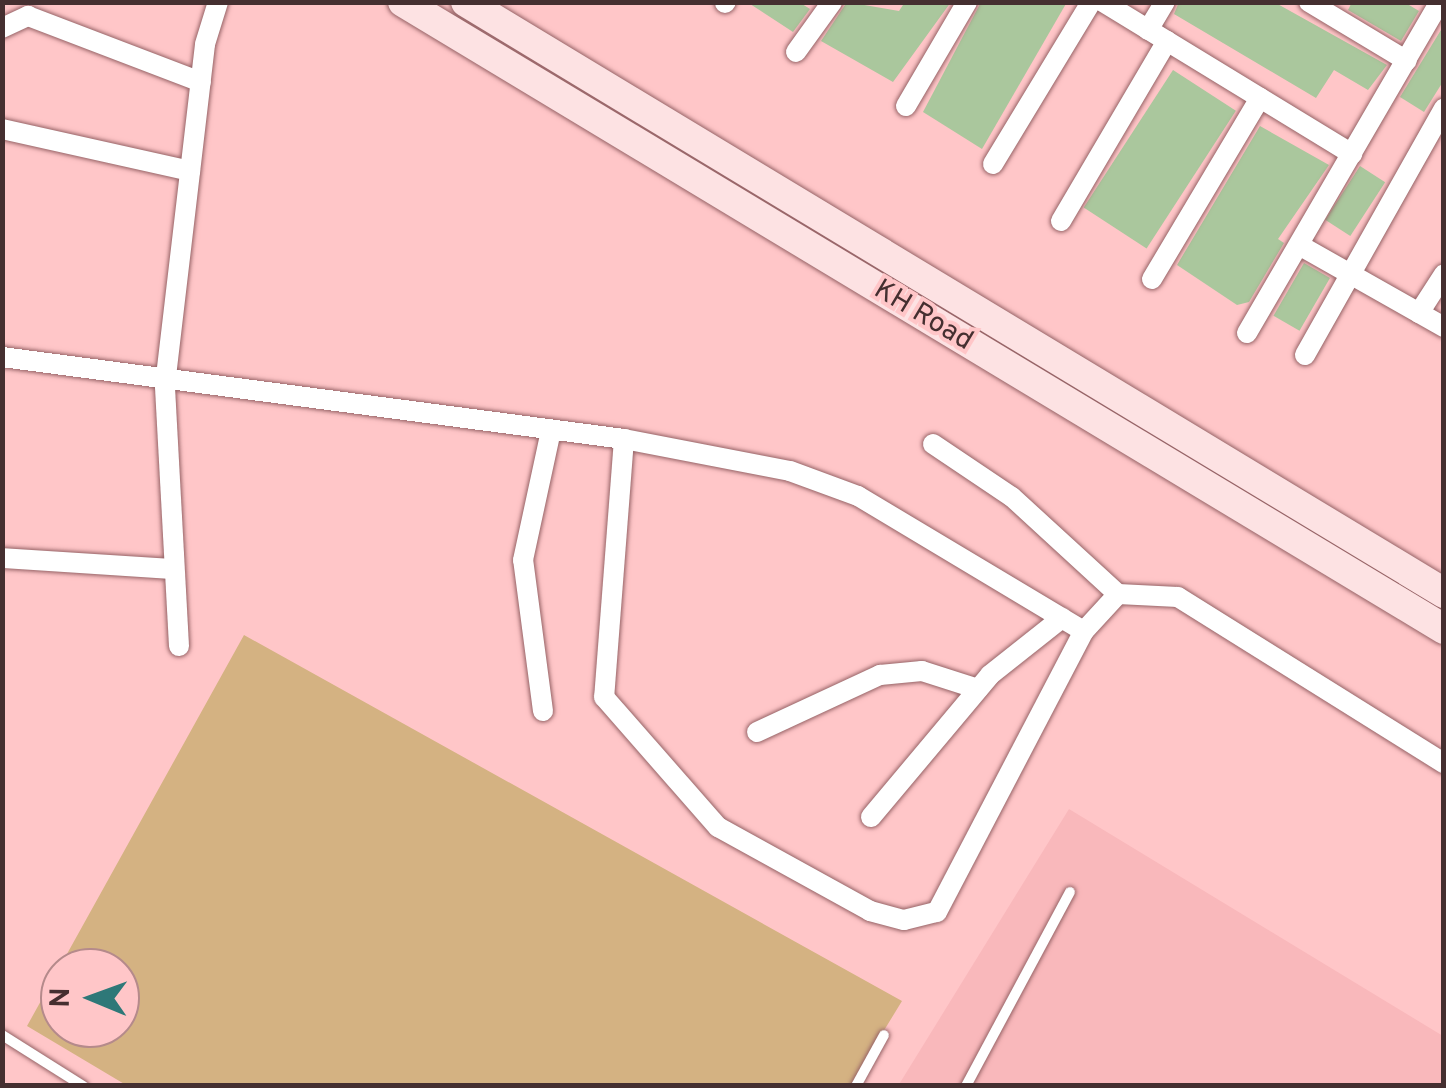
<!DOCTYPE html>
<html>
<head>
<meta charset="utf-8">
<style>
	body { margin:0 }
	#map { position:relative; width:1446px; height:1088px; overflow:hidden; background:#ffc6c8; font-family:Overpass,sans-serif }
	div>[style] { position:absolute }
	.built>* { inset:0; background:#f9b8bb }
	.green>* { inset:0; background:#d4b282 }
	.building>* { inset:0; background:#aac79d; transform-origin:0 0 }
	.roads { filter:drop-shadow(0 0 2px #966366) drop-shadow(0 0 2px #966366) }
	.service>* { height:10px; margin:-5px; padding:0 5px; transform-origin:5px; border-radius:5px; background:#fff }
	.minor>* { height:20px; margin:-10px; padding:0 10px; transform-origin:10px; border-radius:10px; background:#fff }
	.secondary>* { height:30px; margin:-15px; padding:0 15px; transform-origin:15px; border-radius:15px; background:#fde2e3 }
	span { translate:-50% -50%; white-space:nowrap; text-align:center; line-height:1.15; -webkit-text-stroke:8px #ffc6c8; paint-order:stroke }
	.street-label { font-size:28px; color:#452f30 }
	.frame { position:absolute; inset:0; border:5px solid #452f30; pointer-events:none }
	.north { position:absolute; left:40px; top:948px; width:100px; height:100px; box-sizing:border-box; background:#ffc6c8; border:2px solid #b58a8b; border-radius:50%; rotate:271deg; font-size:28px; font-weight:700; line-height:40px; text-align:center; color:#452f30 }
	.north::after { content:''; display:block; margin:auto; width:35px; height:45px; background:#2e7878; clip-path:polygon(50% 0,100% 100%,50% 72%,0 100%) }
</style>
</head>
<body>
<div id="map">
	<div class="built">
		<div style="clip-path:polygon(1069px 809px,1443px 1036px,1443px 1085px,898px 1086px)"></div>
	</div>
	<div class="green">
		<div style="clip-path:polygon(evenodd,244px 635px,902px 1001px,850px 1086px,126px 1085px,27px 1026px,244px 635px,60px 968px,120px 968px,120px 1028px,60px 1028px,60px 968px)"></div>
	</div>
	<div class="building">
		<div style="clip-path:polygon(747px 2px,799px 2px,810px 9px,793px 32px)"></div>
		<div style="clip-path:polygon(847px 2px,899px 11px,905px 2px,951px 2px,893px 82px,821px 41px)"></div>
		<div style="clip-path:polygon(981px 2px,1067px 2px,982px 149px,923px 112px)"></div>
		<div style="clip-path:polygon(1179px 2px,1274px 2px,1387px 65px,1368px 90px,1334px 70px,1316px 98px,1174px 14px)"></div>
		<div style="clip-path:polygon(1352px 2px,1404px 2px,1419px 11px,1401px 41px,1348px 10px)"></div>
		<div style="clip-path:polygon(1444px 25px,1444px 80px,1424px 112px,1400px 97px)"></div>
		<div style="left:1173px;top:70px;width:75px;height:164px;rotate:33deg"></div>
		<div style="clip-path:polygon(1260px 126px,1329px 165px,1278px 239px,1284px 243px,1249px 302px,1237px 305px,1177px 265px)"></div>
		<div style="left:1360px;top:166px;width:30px;height:64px;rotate:33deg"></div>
		<div style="left:1304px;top:263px;width:30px;height:61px;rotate:30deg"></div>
	</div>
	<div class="roads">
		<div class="service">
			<div style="left:2px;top:1035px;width:96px;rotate:32.2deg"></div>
			<div style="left:856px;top:1086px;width:58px;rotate:-61.2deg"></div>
			<div style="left:966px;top:1086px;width:220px;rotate:-61.8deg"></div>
		</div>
		<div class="minor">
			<div style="left:1103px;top:2px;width:292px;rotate:31.4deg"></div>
			<div style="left:1309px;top:2px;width:114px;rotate:31deg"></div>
			<div style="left:725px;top:3px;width:1px;rotate:-45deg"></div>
			<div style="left:2px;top:28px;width:29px;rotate:-25deg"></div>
			<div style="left:28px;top:16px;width:185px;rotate:20.9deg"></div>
			<div style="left:1148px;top:30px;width:33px;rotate:-59deg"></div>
			<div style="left:796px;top:52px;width:62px;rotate:-54.2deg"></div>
			<div style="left:906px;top:106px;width:121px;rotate:-59.6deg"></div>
			<div style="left:2px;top:129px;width:193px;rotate:12.6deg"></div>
			<div style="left:993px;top:164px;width:189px;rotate:-58.8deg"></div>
			<div style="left:1061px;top:221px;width:209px;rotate:-59.5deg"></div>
			<div style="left:1299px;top:245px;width:167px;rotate:29.5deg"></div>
			<div style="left:1152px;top:279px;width:211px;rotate:-59.2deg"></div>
			<div style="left:1419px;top:313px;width:46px;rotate:-57.3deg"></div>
			<div style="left:1247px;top:333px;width:383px;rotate:-59.8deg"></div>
			<div style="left:1305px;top:355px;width:283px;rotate:-60.6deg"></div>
			<div style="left:2px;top:357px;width:627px;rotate:7.51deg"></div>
			<div style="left:624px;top:439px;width:169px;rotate:10.9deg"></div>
			<div style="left:790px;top:471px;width:72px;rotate:20.2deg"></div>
			<div style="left:858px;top:496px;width:263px;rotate:30.9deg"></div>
			<div style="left:624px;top:439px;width:259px;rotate:94.4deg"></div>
			<div style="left:604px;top:697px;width:173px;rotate:48.8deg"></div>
			<div style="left:718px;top:827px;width:174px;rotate:28.9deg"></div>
			<div style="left:870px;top:911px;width:35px;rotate:15deg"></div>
			<div style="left:904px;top:920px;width:34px;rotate:-14deg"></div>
			<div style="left:937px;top:912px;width:317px;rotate:-62.4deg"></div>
			<div style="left:1084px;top:631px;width:50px;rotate:-47.4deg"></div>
			<div style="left:1118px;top:594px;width:60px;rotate:2.9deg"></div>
			<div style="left:1178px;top:597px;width:314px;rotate:32deg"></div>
			<div style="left:933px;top:444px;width:95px;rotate:33.9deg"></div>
			<div style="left:1012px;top:497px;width:144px;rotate:42.5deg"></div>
			<div style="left:2px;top:558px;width:168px;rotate:3.7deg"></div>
			<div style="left:179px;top:646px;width:261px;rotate:-93.1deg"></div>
			<div style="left:165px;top:385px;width:343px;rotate:-83.3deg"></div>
			<div style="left:205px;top:44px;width:44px;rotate:-72.8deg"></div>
			<div style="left:543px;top:711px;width:152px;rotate:-97.5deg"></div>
			<div style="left:523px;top:560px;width:133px;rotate:-77.8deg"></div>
			<div style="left:757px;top:732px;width:136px;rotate:-24.9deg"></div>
			<div style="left:880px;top:675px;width:42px;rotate:-5.4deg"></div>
			<div style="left:922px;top:671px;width:59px;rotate:17.8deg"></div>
			<div style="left:871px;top:817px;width:185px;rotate:-50deg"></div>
			<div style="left:990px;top:675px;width:92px;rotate:-38.4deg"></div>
		</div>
		<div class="secondary">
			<div style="left:403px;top:2px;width:1215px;rotate:31.06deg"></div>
			<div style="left:466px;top:2px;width:1143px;rotate:31.14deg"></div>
		</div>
	</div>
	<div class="street-label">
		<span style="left:923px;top:316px;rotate:31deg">KH Road</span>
	</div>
	<div class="frame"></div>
	<div class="north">N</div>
</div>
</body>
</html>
